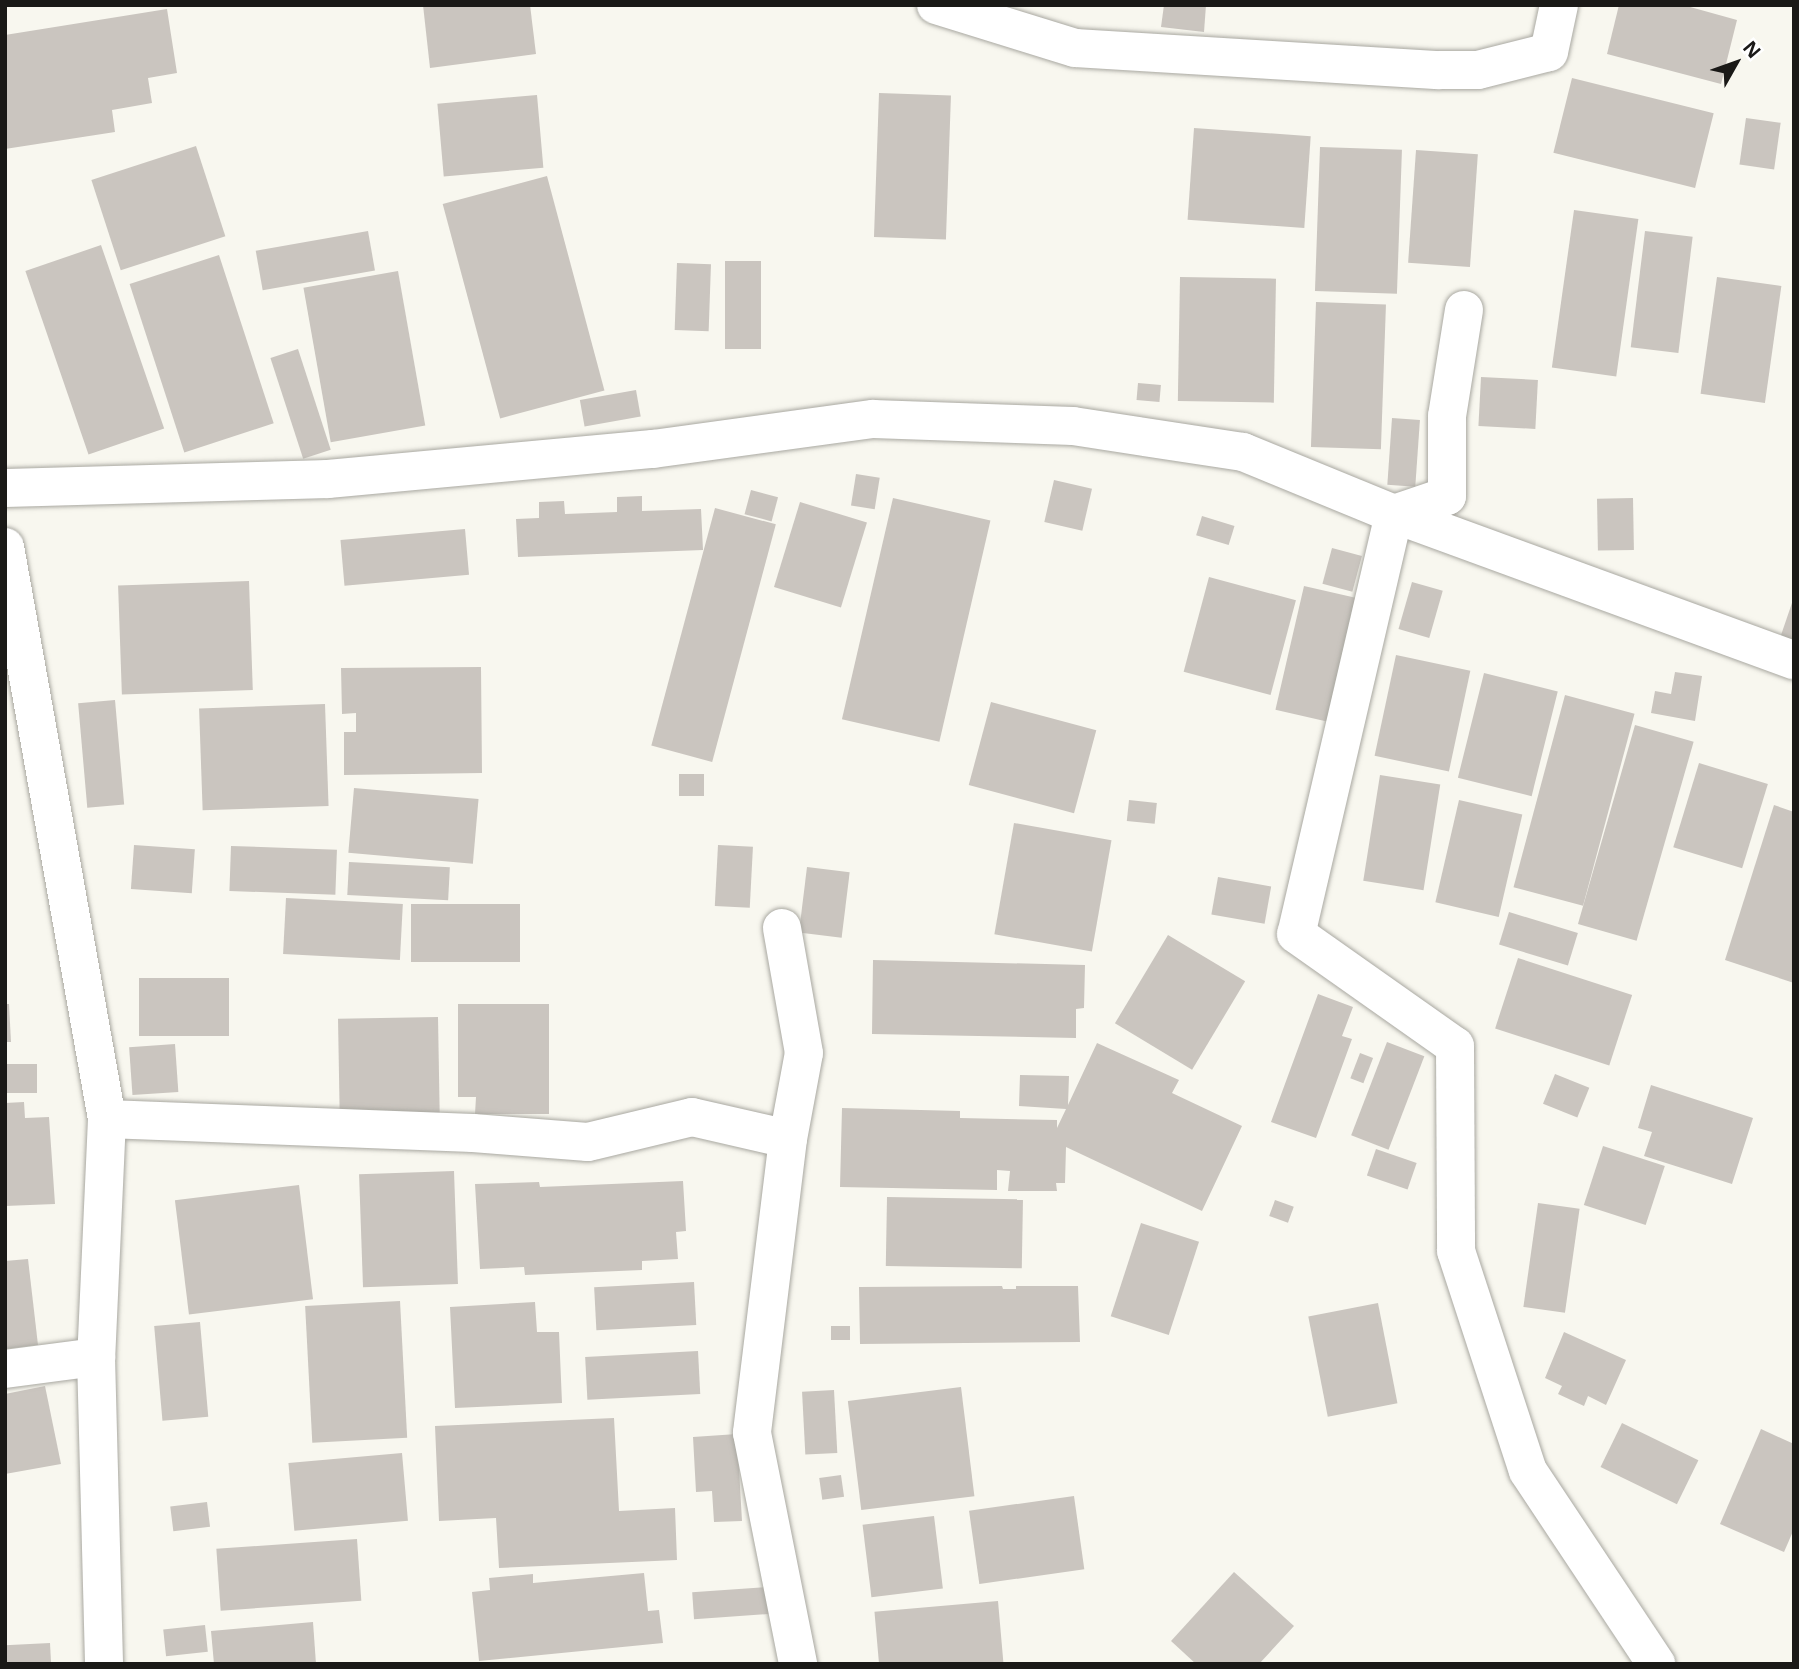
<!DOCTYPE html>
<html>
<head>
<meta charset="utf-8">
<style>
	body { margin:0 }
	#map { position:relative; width:1799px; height:1669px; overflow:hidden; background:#f8f7ef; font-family:"Open Sans",sans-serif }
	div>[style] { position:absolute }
	.building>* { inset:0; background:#cac5bf; transform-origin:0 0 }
	.roads { filter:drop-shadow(0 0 2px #a9a8a1) drop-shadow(0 0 2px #a9a8a1) }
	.street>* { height:38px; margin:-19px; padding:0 19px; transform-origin:19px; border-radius:19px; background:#fff }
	span { translate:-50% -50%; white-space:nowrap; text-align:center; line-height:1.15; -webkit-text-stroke:6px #fff; paint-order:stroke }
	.frame { position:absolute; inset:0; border:7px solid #1a1917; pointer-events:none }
	.north { position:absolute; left:1701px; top:28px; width:70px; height:70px; -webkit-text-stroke:5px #fff; paint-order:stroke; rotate:50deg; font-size:19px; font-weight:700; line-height:28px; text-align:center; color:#1a1917 }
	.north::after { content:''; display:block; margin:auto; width:24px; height:32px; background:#1a1917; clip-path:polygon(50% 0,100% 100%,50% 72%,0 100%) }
</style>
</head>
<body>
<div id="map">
	<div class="building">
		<div style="clip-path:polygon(423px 5px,530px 5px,536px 54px,430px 68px)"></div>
		<div style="clip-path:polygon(1164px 5px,1206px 5px,1204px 32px,1161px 27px)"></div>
		<div style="clip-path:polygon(1619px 5px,1683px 5px,1737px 20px,1721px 84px,1607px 54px)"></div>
		<div style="clip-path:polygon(167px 9px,177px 73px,148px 78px,152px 103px,112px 110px,115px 132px,5px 149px,5px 35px)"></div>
		<div style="left:1572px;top:78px;width:146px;height:77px;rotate:14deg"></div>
		<div style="left:879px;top:93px;width:72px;height:144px;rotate:2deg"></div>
		<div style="left:537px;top:95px;width:73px;height:100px;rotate:85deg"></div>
		<div style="left:1746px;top:118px;width:35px;height:47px;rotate:8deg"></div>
		<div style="left:1194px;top:128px;width:117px;height:92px;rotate:4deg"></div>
		<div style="left:196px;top:146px;width:95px;height:110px;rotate:72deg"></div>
		<div style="left:1320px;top:147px;width:82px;height:144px;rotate:2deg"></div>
		<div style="left:1416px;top:150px;width:62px;height:113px;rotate:4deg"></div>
		<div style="left:547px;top:176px;width:222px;height:108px;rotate:75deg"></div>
		<div style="left:1574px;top:210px;width:65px;height:159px;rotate:8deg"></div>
		<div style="left:368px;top:231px;width:40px;height:114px;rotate:80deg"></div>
		<div style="left:1645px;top:231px;width:48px;height:117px;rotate:7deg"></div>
		<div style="left:101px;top:245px;width:194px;height:80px;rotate:71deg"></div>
		<div style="left:219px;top:255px;width:177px;height:94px;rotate:72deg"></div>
		<div style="left:725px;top:261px;width:36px;height:88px"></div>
		<div style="left:677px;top:263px;width:34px;height:67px;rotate:2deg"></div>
		<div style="left:398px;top:271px;width:157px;height:96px;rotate:80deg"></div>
		<div style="left:1180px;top:277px;width:96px;height:124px;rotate:1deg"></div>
		<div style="left:1717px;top:277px;width:65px;height:118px;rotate:8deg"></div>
		<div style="left:1316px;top:302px;width:70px;height:145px;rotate:2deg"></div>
		<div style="left:298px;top:349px;width:106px;height:29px;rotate:72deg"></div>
		<div style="left:1481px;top:377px;width:57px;height:49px;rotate:3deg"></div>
		<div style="left:1138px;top:383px;width:23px;height:17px;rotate:5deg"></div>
		<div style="left:636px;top:390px;width:27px;height:57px;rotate:80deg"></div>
		<div style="left:1392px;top:418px;width:28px;height:67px;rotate:4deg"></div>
		<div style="left:856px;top:474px;width:24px;height:32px;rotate:9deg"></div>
		<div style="left:1054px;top:480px;width:39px;height:43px;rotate:13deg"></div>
		<div style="left:751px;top:490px;width:28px;height:25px;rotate:15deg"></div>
		<div style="clip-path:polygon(642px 496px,642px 511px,701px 509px,703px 550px,518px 557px,516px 519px,539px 518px,539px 502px,564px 501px,565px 514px,617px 512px,617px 497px)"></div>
		<div style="left:893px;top:498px;width:100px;height:227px;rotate:13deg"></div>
		<div style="left:1633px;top:498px;width:52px;height:36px;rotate:89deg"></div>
		<div style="left:800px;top:502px;width:70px;height:89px;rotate:17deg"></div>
		<div style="left:715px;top:508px;width:63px;height:246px;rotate:15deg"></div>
		<div style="left:1202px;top:516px;width:34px;height:20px;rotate:17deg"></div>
		<div style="left:465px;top:529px;width:46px;height:125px;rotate:85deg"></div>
		<div style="left:1332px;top:548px;width:31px;height:37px;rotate:15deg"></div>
		<div style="left:1209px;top:577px;width:90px;height:98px;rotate:15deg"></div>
		<div style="left:249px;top:581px;width:109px;height:131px;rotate:88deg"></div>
		<div style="left:1412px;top:582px;width:32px;height:49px;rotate:16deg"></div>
		<div style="left:1304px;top:586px;width:55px;height:127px;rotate:13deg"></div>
		<div style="clip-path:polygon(1794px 597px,1794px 646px,1779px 641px)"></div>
		<div style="left:1396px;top:655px;width:76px;height:103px;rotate:12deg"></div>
		<div style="clip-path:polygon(481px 667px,482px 773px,344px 775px,344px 732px,356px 732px,356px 713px,342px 714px,341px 668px)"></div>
		<div style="clip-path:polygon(1675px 672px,1702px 676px,1695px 721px,1651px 713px,1655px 691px,1671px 694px)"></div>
		<div style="left:1484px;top:673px;width:76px;height:108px;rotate:14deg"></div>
		<div style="left:1565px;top:695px;width:72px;height:199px;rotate:15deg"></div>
		<div style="left:115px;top:700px;width:105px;height:37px;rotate:85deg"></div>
		<div style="left:991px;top:702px;width:109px;height:86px;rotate:15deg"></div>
		<div style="left:325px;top:704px;width:102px;height:126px;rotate:88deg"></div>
		<div style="left:1635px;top:725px;width:61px;height:207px;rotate:16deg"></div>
		<div style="left:1699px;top:763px;width:72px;height:88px;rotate:17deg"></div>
		<div style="left:679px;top:774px;width:25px;height:22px"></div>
		<div style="left:1380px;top:775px;width:61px;height:107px;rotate:9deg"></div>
		<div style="left:354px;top:788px;width:125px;height:65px;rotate:5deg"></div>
		<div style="left:1129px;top:800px;width:28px;height:21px;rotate:6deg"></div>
		<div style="left:1459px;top:800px;width:65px;height:105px;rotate:13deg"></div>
		<div style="clip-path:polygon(1774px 805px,1794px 812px,1794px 983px,1725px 960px)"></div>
		<div style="left:1014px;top:823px;width:99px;height:113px;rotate:10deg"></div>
		<div style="left:134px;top:845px;width:61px;height:44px;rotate:4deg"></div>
		<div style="left:718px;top:845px;width:35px;height:61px;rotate:3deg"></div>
		<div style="left:231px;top:846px;width:106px;height:45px;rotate:2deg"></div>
		<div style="left:349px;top:862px;width:101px;height:33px;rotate:3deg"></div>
		<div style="left:807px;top:867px;width:43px;height:66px;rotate:7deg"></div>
		<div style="left:1218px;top:877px;width:54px;height:38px;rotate:10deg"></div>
		<div style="left:286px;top:898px;width:117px;height:56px;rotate:3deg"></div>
		<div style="left:411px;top:904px;width:109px;height:58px"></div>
		<div style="left:1509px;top:912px;width:72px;height:34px;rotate:17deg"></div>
		<div style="left:1168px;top:935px;width:90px;height:103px;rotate:31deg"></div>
		<div style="left:1518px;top:958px;width:120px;height:74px;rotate:18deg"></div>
		<div style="clip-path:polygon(873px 960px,1085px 965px,1084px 1008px,1076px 1009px,1076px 1038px,872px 1034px)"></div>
		<div style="left:139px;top:978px;width:90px;height:58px"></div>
		<div style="clip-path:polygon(1318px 994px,1353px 1007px,1342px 1036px,1352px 1039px,1316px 1138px,1271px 1122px)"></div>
		<div style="clip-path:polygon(5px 1004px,9px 1004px,11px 1042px,5px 1042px)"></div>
		<div style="clip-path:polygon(458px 1004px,549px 1004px,549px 1114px,475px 1114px,476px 1097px,458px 1097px)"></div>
		<div style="left:438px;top:1017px;width:105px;height:100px;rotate:89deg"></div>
		<div style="left:1387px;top:1042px;width:40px;height:100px;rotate:21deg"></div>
		<div style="clip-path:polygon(1097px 1043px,1179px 1080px,1172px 1093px,1242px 1126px,1202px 1211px,1066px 1147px,1065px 1183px,1056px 1183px,1057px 1191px,1008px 1191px,1010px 1171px,997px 1170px,997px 1190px,840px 1187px,842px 1108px,960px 1111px,960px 1118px,1057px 1120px,1057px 1128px,1066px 1109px,1019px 1106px,1020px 1075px,1069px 1076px,1068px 1105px)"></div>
		<div style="left:175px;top:1044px;width:48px;height:46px;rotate:86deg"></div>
		<div style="left:1360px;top:1053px;width:14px;height:27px;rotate:21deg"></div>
		<div style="left:5px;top:1064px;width:32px;height:29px"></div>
		<div style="left:1555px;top:1074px;width:37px;height:32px;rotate:22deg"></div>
		<div style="clip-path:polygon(1651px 1085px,1753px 1118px,1732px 1184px,1644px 1156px,1652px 1132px,1638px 1128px)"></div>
		<div style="clip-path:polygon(24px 1102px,25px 1118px,49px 1117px,55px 1204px,5px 1206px,5px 1103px)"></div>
		<div style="left:1603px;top:1146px;width:65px;height:62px;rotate:18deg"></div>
		<div style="left:1376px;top:1149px;width:43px;height:28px;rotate:19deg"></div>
		<div style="left:454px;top:1171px;width:113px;height:95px;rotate:88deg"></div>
		<div style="clip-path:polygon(683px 1181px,686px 1231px,676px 1232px,678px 1259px,642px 1261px,642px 1270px,525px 1275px,524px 1267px,480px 1269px,475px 1184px,539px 1182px,540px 1187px)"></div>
		<div style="left:299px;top:1185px;width:115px;height:125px;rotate:83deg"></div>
		<div style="left:887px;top:1197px;width:136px;height:69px;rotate:1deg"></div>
		<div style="left:1275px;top:1200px;width:20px;height:17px;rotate:20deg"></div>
		<div style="left:1538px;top:1203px;width:42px;height:105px;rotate:8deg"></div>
		<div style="left:1141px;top:1223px;width:61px;height:98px;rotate:18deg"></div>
		<div style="clip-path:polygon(28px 1259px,38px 1345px,5px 1349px,5px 1261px)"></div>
		<div style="left:694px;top:1282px;width:43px;height:100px;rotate:87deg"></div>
		<div style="clip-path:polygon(1002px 1286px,1003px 1289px,1016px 1289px,1016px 1286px,1078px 1286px,1080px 1342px,860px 1344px,859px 1287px)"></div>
		<div style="left:400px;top:1301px;width:137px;height:95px;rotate:87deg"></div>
		<div style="clip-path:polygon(535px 1302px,537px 1332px,559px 1332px,562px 1403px,455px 1408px,450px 1307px)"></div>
		<div style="left:1378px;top:1303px;width:102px;height:71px;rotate:79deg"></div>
		<div style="left:200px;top:1322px;width:95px;height:46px;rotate:85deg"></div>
		<div style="left:831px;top:1326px;width:19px;height:14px"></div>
		<div style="clip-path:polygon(1564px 1332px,1626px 1360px,1606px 1405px,1588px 1396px,1584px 1406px,1558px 1394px,1562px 1386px,1545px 1378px)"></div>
		<div style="left:698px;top:1351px;width:43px;height:113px;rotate:87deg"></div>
		<div style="clip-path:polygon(45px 1386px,61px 1464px,5px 1474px,5px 1394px)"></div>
		<div style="left:961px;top:1387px;width:110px;height:114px;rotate:83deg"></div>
		<div style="left:834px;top:1390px;width:63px;height:32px;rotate:87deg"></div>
		<div style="clip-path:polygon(614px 1418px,619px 1511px,675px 1508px,677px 1560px,499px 1568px,496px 1518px,439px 1521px,435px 1426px)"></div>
		<div style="left:1622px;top:1423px;width:85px;height:49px;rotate:26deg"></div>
		<div style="clip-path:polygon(1761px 1429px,1794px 1444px,1794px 1529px,1784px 1552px,1720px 1524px)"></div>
		<div style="clip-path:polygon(737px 1434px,742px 1521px,714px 1522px,712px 1491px,696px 1492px,693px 1437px)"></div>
		<div style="left:402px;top:1453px;width:68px;height:114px;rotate:85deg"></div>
		<div style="left:841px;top:1475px;width:22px;height:22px;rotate:82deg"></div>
		<div style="left:1074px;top:1496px;width:74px;height:106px;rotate:82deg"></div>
		<div style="left:207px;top:1502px;width:25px;height:37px;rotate:83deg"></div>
		<div style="left:934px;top:1516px;width:73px;height:72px;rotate:83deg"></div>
		<div style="left:357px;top:1539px;width:62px;height:141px;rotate:86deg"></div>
		<div style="clip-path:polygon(1234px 1572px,1294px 1626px,1259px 1664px,1196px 1664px,1171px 1641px)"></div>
		<div style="clip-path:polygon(644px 1573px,648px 1611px,659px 1610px,663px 1643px,479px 1661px,472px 1592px,490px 1590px,489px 1578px,533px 1574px,533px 1583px)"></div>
		<div style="left:767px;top:1587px;width:27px;height:75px;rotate:86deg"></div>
		<div style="left:998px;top:1601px;width:63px;height:124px;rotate:85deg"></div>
		<div style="clip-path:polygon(313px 1622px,316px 1664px,214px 1664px,211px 1631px)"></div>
		<div style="left:205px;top:1625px;width:27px;height:42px;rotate:84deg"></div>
		<div style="left:50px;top:1643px;width:21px;height:45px;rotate:87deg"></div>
	</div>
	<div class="roads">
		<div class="street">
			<div style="left:936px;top:5px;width:145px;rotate:17.2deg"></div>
			<div style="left:1075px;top:48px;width:365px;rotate:3.5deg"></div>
			<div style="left:1439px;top:70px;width:39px"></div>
			<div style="left:1478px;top:70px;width:73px;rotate:-14.2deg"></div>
			<div style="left:1549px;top:52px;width:48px;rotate:-78deg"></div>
			<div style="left:1464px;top:310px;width:107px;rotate:99.1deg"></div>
			<div style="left:1447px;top:416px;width:80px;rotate:90deg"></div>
			<div style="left:1447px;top:496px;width:56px;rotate:161.2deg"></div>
			<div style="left:1394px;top:514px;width:431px;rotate:103.1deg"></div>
			<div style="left:1296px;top:934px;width:194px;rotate:35.2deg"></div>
			<div style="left:1455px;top:1046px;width:205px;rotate:89.7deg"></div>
			<div style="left:1456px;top:1251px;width:231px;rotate:71.9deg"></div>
			<div style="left:1528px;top:1471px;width:232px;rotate:56.4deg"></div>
			<div style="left:5px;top:488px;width:323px;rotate:-1.6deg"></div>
			<div style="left:328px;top:479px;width:326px;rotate:-5.3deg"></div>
			<div style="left:653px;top:449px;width:222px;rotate:-7.8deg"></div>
			<div style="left:873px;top:419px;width:200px;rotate:2deg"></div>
			<div style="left:1073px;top:426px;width:172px;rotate:8.7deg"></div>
			<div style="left:1243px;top:452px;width:163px;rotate:22.3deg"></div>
			<div style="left:1394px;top:514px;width:426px;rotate:20.1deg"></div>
			<div style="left:5px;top:547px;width:581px;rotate:79.89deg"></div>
			<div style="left:107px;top:1119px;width:238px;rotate:92.6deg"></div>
			<div style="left:96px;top:1357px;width:307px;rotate:88.5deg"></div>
			<div style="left:107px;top:1119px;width:366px;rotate:2.2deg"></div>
			<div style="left:473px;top:1133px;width:115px;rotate:4.5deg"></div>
			<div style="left:588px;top:1142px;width:107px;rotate:-13.5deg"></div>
			<div style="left:692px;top:1117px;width:98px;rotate:12.9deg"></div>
			<div style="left:788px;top:1139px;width:87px;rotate:-79.5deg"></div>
			<div style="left:804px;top:1053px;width:127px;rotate:-100deg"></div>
			<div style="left:788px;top:1139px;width:296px;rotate:97deg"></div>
			<div style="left:752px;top:1433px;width:236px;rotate:78.7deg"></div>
			<div style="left:5px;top:1369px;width:92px;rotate:-7.5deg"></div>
		</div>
	</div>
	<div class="frame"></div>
	<div class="north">N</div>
</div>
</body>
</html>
